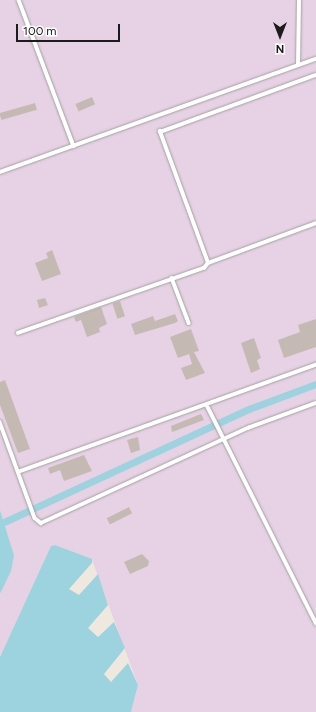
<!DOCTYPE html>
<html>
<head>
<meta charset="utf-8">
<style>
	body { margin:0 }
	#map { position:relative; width:316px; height:712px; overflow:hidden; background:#eee8df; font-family:Figtree,sans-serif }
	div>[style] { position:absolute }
	.industrial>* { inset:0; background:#e7d1e4 }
	.water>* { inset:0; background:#9cd3df }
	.canal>* { height:7px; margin:-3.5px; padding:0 3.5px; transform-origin:3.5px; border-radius:3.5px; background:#9cd3df }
	.building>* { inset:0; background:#c5bab3; transform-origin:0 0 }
	.roads { filter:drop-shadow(0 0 1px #a2a2a2) drop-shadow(0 0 1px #a2a2a2) }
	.lane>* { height:3.5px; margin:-1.75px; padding:0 1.75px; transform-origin:1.75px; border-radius:1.75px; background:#fff }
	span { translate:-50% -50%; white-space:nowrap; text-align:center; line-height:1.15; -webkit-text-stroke:3px #fff; paint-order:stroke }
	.north { position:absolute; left:260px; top:16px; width:40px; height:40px; -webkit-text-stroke:3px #fff; paint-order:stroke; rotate:180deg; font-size:11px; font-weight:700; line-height:16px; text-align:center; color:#1b1b1b }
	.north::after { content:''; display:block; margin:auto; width:14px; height:18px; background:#1b1b1b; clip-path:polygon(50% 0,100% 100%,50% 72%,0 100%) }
	.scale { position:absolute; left:16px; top:24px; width:104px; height:18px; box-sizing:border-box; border:2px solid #1b1b1b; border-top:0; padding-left:5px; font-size:12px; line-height:14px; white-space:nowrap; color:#1b1b1b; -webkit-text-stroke:3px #fff; paint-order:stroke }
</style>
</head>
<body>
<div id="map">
	<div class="industrial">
		<div style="clip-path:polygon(0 0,316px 0,316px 712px,131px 712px,138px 685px,92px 560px,55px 545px,51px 547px,0 657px,0 595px,14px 555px,0 510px)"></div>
	</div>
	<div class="water">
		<div style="clip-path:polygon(0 510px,14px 555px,11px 571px,0 594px)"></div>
		<div style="clip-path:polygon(55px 545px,92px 559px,92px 563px,69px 589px,79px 595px,98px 574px,108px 605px,88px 628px,98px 637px,114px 622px,125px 648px,104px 674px,111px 682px,128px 663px,138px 685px,131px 712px,0 712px,0 657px,51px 546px)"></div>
	</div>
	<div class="canal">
		<div style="left:4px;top:522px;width:270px;rotate:-24.8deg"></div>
		<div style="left:249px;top:409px;width:72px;rotate:-20.5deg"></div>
	</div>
	<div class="building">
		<div style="left:92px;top:97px;width:8px;height:18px;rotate:67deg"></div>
		<div style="left:35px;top:103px;width:7px;height:37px;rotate:74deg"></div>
		<div style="clip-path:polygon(52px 250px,61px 274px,42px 281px,35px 263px,48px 258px,46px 253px)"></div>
		<div style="clip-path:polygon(45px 298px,48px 305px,39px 308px,37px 300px)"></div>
		<div style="left:120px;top:301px;width:16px;height:8px;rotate:72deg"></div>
		<div style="clip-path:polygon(101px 307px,107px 324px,99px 328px,100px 332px,87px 337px,81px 320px,76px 322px,74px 317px)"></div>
		<div style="clip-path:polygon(175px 314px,178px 321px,175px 323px,135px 335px,131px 324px,153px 316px,155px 321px)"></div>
		<div style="clip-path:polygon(316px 319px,316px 347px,284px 358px,278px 340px,300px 332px,298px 325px)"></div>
		<div style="clip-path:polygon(191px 329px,199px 351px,194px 352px,205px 373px,186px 380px,181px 368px,192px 364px,189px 354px,178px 358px,170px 337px)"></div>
		<div style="clip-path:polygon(254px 338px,261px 358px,257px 360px,260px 369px,251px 373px,241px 343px)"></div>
		<div style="clip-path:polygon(5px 380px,30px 449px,18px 453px,0 405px,0 382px)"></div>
		<div style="clip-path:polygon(201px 414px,204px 420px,172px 432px,171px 426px)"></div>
		<div style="clip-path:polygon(138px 437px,140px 450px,131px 453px,127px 440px)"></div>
		<div style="clip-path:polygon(84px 455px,92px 471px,64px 481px,60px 470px,50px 474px,48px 468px)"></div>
		<div style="left:129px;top:507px;width:7px;height:25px;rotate:63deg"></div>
		<div style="clip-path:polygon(142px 554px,149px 561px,148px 566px,130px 574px,124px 562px)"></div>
	</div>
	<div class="roads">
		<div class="lane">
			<div style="left:19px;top:0;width:156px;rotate:69.4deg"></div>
			<div style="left:298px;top:65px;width:65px;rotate:-89.1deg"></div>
			<div style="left:0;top:172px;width:336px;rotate:-19.7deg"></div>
			<div style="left:208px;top:263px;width:140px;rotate:-110.1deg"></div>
			<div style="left:160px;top:132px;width:166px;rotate:-20.1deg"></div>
			<div style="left:172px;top:278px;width:48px;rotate:69.3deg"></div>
			<div style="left:18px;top:333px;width:197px;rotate:-19.3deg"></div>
			<div style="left:204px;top:268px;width:6px;rotate:-51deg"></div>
			<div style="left:208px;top:263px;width:115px;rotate:-20.3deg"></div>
			<div style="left:207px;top:405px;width:244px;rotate:63.4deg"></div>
			<div style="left:0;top:422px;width:102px;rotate:70deg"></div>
			<div style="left:35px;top:518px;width:8px;rotate:40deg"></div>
			<div style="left:41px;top:523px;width:228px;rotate:-24.7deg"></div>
			<div style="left:248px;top:428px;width:72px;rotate:-20.2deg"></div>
			<div style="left:18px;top:472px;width:317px;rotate:-19.8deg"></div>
		</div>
	</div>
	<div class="north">N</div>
	<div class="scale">100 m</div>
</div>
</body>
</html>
